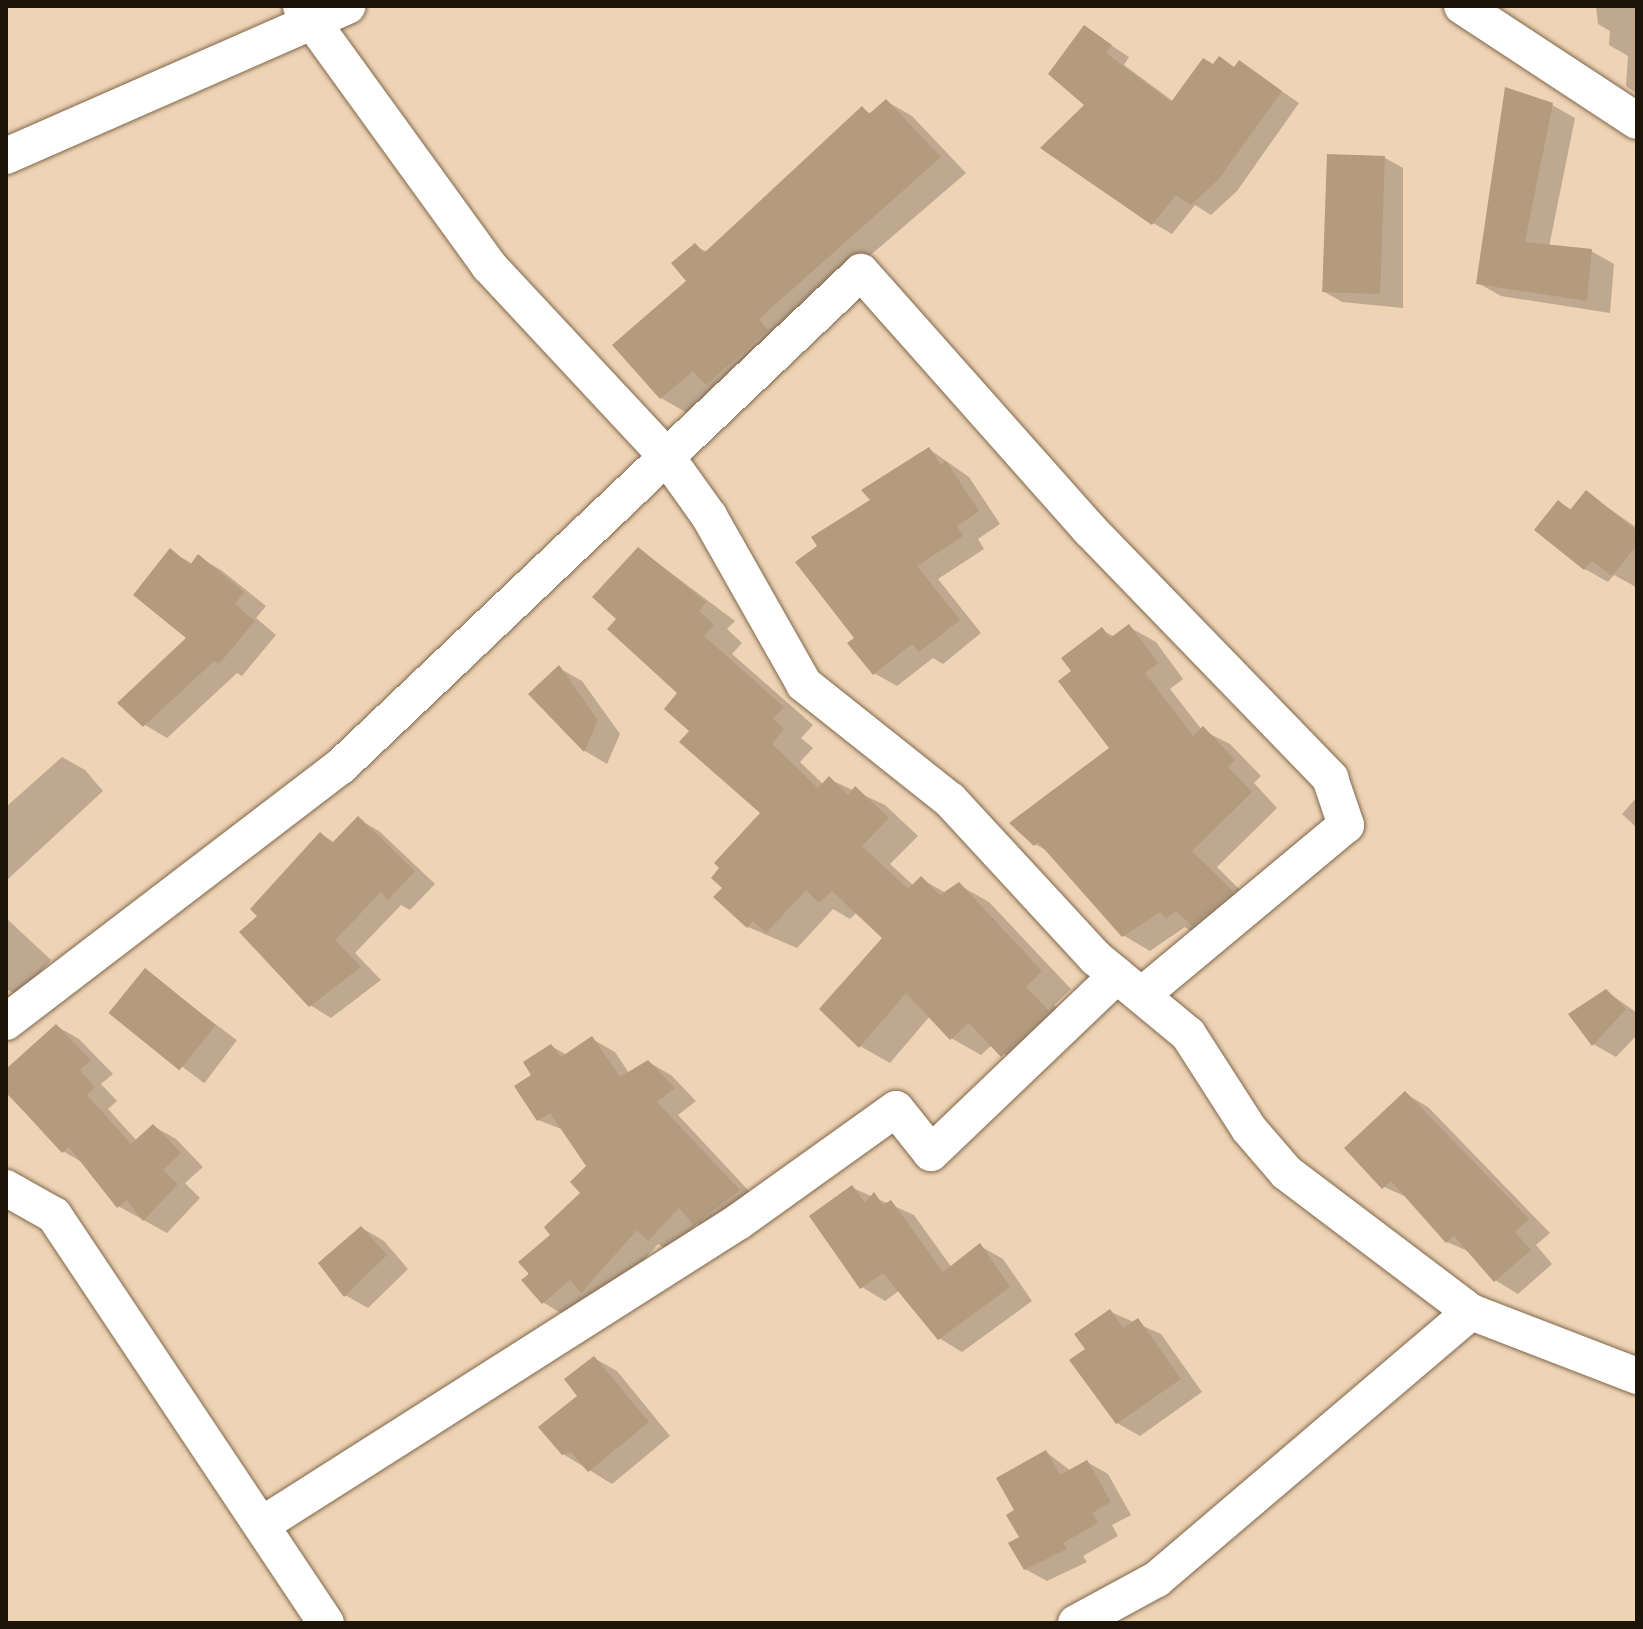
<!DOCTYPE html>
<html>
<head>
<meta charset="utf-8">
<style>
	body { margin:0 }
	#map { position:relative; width:1643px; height:1629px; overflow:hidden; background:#eed3b4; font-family:"Asap Condensed",sans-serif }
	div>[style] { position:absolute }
	.shadow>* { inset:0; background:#0003; transform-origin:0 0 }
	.building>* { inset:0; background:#b49b7e; transform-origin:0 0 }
	.roads { filter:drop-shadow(0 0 2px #7f674b) drop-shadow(0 0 2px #7f674b) }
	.street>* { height:36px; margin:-18px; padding:0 18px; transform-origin:18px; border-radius:18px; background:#fff }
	span { translate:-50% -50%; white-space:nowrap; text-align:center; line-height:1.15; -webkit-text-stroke:7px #fef8f2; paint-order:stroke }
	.frame { position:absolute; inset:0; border:8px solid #1d1409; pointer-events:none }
</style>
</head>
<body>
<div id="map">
	<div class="shadow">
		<div style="clip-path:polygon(1596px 6px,1637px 6px,1637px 94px,1626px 86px,1628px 56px,1609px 45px,1610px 31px,1598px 24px)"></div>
		<div style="clip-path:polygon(1085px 28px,1129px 57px,1124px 65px,1174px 102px,1214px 66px,1236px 68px,1239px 62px,1299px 103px,1237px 191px,1211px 215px,1195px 205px,1172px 234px,1153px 223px,1087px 105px)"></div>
		<div style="clip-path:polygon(886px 101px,912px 116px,966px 173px,687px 413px,661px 398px,696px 246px,707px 252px,862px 109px,872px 114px)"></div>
		<div style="clip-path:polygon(1552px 105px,1575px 118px,1549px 247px,1591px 251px,1614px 264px,1610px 313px,1501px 296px,1478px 283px)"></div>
		<div style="clip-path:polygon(1385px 158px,1403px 168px,1403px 308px,1342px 302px,1323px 291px)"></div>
		<div style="clip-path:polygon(929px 449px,969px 477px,1000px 524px,978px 539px,984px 549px,938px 579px,981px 633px,943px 664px,933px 658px,897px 686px,874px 673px,857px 638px,873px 501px)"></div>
		<div style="clip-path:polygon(1587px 493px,1637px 528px,1636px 587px,1614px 575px,1608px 582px,1585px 569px,1537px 529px,1559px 502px,1572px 510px)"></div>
		<div style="clip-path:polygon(639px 549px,735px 621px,727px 629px,742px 643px,732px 654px,813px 725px,801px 738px,813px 748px,800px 762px,824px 785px,829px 779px,885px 805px,918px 836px,890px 864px,914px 886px,921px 879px,946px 893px,959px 885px,989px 902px,1071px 989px,1054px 1005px,1077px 1029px,1032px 1073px,992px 1045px,981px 1055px,951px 1038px,930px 1016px,890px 1063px,860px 1046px,885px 938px,857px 912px,850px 919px,833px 909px,797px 948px,748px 927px,725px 888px,722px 868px,762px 813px,691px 731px,680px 693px,619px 619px)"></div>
		<div style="clip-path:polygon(170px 551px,193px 564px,198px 557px,221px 570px,266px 606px,256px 618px,276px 635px,242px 676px,237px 673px,167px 738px,145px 725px,189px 638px)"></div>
		<div style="clip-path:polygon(1129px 627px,1156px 642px,1183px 679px,1170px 689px,1202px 730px,1230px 744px,1261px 776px,1254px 783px,1277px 808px,1217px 867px,1258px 908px,1194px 933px,1185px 927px,1150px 951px,1123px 935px,1051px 853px,1035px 844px,1112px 749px,1074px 672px,1102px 630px,1115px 637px)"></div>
		<div style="clip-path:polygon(559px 668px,582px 681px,620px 734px,607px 764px,585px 751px,531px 694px)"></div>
		<div style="clip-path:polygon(62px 757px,85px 770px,103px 791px,6px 881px,6px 807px)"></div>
		<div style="clip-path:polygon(1637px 797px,1637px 828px,1622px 814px)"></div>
		<div style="clip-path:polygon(358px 819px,379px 831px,435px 884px,410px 910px,401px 905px,355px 953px,381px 980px,331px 1018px,310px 1005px,260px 917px,321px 834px,335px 843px)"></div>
		<div style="clip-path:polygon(6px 918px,51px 960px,19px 996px,6px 989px)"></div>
		<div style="left:145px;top:971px;width:115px;height:54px;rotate:37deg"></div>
		<div style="clip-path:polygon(1606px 991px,1637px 1013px,1637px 1035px,1616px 1057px,1593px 1044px)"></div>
		<div style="clip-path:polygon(56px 1026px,79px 1039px,113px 1074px,101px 1084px,117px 1101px,108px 1109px,137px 1141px,153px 1126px,176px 1139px,203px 1167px,185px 1183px,200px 1198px,167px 1233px,118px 1206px,85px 1164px,63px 1151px,6px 1093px,6px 1071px)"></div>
		<div style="clip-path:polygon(592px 1039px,615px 1052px,629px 1073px,648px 1062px,671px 1075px,696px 1101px,678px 1115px,761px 1204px,718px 1236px,697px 1224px,671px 1252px,658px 1244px,605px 1304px,589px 1295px,566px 1316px,544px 1303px,524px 1280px,583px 1193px,588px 1166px,564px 1130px,538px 1120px,534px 1075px,551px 1046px,567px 1055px)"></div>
		<div style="clip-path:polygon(1406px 1094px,1428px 1107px,1550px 1233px,1536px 1245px,1552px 1264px,1518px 1294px,1495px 1280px,1472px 1253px,1447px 1242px,1409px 1198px,1384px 1187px)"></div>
		<div style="clip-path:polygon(853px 1188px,914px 1215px,952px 1268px,980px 1246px,1003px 1259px,1032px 1301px,962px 1352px,939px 1338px,900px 1290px,885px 1301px,862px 1287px)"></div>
		<div style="clip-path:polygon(362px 1228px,384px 1241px,408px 1269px,368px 1308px,345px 1295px)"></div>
		<div style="clip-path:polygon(1111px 1312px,1161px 1334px,1202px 1392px,1140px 1436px,1117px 1423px)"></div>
		<div style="clip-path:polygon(594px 1358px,617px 1371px,670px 1436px,612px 1484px,563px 1454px)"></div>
		<div style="clip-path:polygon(1046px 1452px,1071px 1471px,1087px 1462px,1108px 1474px,1131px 1515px,1112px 1525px,1118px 1536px,1083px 1556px,1087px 1562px,1047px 1581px,1025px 1569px,1017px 1511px)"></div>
	</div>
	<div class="building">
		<div style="clip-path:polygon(1084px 25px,1112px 45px,1106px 53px,1171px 102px,1203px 58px,1213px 64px,1219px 56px,1234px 67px,1239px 60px,1282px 91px,1218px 180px,1191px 205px,1176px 195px,1152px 225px,1040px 148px,1084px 105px,1048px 74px)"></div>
		<div style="clip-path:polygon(1505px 87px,1553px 103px,1525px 242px,1592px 249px,1587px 301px,1476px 284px)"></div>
		<div style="clip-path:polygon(886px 99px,941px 157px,759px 319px,768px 330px,706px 385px,693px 371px,660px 399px,612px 345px,686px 281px,671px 263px,695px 243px,704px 253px,862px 106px,869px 114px)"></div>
		<div style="left:1327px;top:154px;width:58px;height:138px;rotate:2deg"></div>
		<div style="clip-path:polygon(929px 447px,941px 465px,946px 461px,979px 511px,957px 526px,963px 536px,917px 566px,960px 620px,919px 652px,912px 644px,873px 675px,847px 643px,854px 638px,795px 562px,817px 546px,811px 537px,870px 500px,861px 490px)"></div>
		<div style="clip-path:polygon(1586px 490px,1637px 531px,1637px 545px,1612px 576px,1592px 561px,1584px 570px,1534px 530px,1558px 500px,1570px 510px)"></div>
		<div style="clip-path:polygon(638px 547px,706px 602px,699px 611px,714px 625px,704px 636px,784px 707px,773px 719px,784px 729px,772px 744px,818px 788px,829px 776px,848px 795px,855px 786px,889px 818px,862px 846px,908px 889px,921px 876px,940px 895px,959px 882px,1042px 971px,1026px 987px,1049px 1011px,1001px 1057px,969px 1023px,950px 1040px,906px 993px,859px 1048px,819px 1009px,882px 938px,832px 891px,819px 903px,806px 890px,766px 933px,753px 921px,747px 928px,713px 897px,722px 888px,711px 878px,719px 868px,714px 863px,760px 813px,679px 742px,689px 731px,664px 709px,677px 693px,607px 629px,616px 619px,592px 597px)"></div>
		<div style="clip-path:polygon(170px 548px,190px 565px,198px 554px,244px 592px,235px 604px,255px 621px,219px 664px,214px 661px,143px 727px,117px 703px,186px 638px,133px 595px)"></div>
		<div style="clip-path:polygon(1129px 624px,1158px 663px,1145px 673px,1193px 736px,1203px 726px,1235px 760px,1228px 767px,1252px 792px,1192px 851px,1233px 891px,1192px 926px,1176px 911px,1166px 919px,1160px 912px,1122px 937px,1038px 842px,1034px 846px,1009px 823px,1109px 748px,1058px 681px,1071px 671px,1061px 658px,1102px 627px,1110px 638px)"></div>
		<div style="clip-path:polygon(559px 665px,598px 720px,584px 752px,528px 694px)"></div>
		<div style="clip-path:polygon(358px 816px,415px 871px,388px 900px,381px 892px,335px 940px,361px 967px,309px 1007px,239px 932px,257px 916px,250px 909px,320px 832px,332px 843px)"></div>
		<div style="left:145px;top:968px;width:91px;height:58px;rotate:39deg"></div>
		<div style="clip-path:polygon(1606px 989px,1626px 1009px,1592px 1046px,1568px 1014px)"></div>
		<div style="clip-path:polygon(56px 1024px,91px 1060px,80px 1070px,95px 1087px,87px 1095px,131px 1144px,153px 1124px,181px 1153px,163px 1170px,178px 1184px,143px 1221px,127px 1200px,117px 1208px,69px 1147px,62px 1153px,6px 1092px,6px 1069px)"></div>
		<div style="clip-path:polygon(592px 1036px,620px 1077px,648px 1060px,675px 1088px,657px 1102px,740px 1190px,694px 1225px,679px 1208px,648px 1241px,637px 1230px,581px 1293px,570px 1280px,542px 1304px,521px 1280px,529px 1274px,518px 1262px,550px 1235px,544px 1227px,580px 1193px,570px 1182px,586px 1166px,550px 1113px,537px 1121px,514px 1086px,531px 1075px,523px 1062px,551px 1044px,561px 1057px)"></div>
		<div style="clip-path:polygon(1405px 1091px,1529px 1219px,1515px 1232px,1531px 1250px,1494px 1282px,1454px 1236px,1446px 1243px,1391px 1181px,1382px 1189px,1344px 1148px)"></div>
		<div style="clip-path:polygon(852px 1185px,865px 1203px,874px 1192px,883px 1205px,891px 1200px,943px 1272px,980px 1243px,1010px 1287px,938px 1340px,883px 1273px,860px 1289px,809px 1216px)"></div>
		<div style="clip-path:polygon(361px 1226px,387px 1255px,344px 1297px,318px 1263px)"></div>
		<div style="clip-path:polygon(1110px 1309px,1123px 1328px,1138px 1318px,1181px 1379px,1116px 1424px,1069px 1360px,1085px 1349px,1074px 1334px)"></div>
		<div style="clip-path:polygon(594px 1356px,649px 1422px,588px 1472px,571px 1452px,562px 1455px,538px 1427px,577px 1396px,564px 1379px)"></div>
		<div style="clip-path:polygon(1046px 1450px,1060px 1475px,1087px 1460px,1111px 1502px,1092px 1513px,1098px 1523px,1063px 1543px,1067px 1549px,1024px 1570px,1008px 1543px,1019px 1537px,1006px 1515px,1014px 1510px,996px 1478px)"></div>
	</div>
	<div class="roads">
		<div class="street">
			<div style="left:301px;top:6px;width:321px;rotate:54.1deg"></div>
			<div style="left:489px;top:266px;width:260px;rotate:47deg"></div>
			<div style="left:666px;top:456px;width:74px;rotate:54.4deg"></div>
			<div style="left:709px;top:516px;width:193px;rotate:60.5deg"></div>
			<div style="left:804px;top:684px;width:186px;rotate:38.5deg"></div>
			<div style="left:950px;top:800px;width:215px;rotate:47.3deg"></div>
			<div style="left:1096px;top:958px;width:119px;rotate:39.6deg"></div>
			<div style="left:1188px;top:1034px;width:113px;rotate:57.3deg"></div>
			<div style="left:1249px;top:1129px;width:58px;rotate:49.2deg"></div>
			<div style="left:1287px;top:1173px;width:231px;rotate:37.1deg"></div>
			<div style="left:1471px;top:1312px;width:178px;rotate:21.1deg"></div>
			<div style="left:1462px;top:6px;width:209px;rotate:33.3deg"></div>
			<div style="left:6px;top:156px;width:373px;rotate:-23.7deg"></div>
			<div style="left:6px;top:1022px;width:422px;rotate:-37.4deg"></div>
			<div style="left:341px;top:766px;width:717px;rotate:-43.53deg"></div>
			<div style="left:861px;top:272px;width:344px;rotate:48.4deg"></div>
			<div style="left:1089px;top:529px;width:347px;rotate:45.9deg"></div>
			<div style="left:1330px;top:778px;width:50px;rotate:71.2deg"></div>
			<div style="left:1346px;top:825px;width:266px;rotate:140.2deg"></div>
			<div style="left:6px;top:1188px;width:55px;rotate:29.4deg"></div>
			<div style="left:54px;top:1215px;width:490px;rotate:56.3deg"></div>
			<div style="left:263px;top:1524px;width:563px;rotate:-32.45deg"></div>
			<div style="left:738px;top:1222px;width:194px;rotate:-35.6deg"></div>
			<div style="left:896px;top:1109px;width:56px;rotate:51.5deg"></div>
			<div style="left:931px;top:1153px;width:257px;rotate:-43.7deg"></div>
			<div style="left:1076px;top:1623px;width:92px;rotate:-28.5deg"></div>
			<div style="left:1157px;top:1579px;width:412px;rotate:-40.4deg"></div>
		</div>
	</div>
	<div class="frame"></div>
</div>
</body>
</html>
